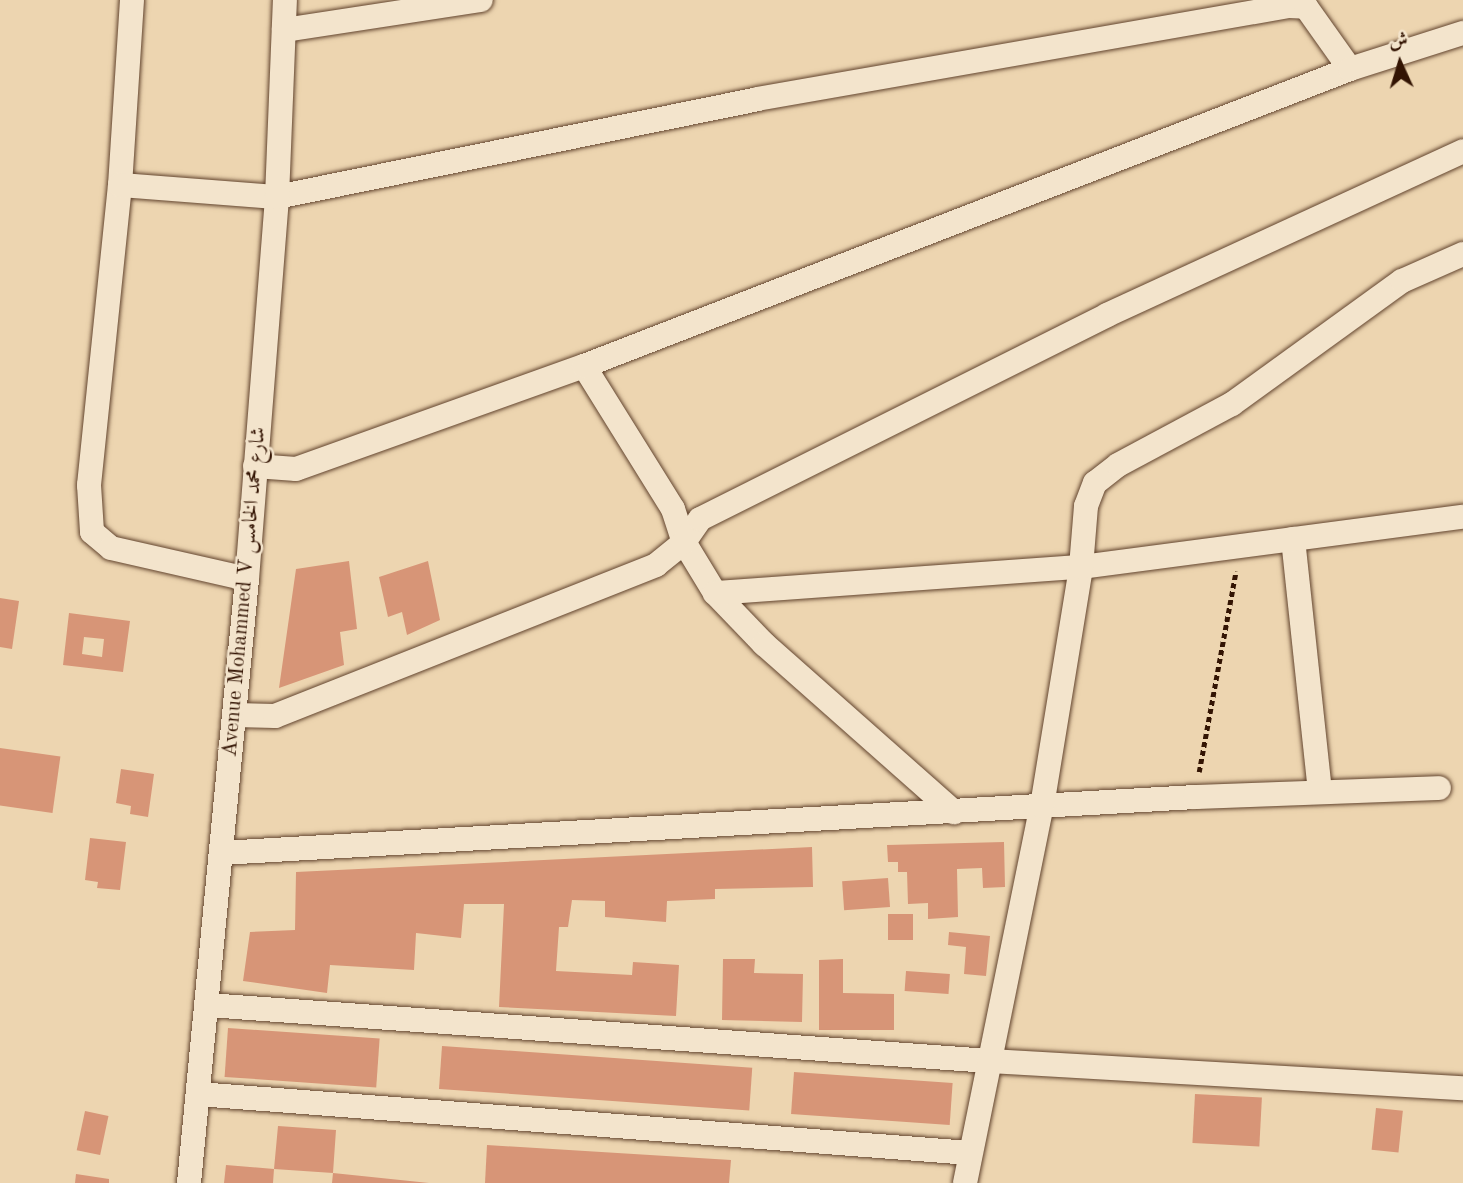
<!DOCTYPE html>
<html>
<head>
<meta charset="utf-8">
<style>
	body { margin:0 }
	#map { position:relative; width:1463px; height:1183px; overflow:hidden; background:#edd5b0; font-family:"Old Standard TT",Amiri,serif }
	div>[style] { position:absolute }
	.building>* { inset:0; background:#d79577; transform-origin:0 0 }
	.path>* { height:4.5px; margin-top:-2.25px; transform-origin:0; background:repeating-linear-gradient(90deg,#331403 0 5px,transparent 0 8.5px) }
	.roads { filter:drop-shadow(0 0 2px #62442e) drop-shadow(0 0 2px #62442e) }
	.street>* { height:24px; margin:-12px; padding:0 12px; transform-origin:12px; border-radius:12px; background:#f3e4cc }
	span { translate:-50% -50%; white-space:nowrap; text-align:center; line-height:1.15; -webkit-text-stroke:5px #f3e4cc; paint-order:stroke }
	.street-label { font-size:21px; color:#331403 }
	.north { position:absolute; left:1365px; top:28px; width:70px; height:70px; -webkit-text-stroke:5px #f3e4cc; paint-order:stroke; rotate:356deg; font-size:19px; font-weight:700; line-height:28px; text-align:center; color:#331403 }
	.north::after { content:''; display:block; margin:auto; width:24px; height:32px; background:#331403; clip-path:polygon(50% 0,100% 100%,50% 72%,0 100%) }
</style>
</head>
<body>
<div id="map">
	<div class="building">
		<div style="clip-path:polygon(349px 561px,357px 629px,340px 632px,344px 665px,279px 688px,296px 569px)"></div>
		<div style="clip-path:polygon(428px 561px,440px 620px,407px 635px,402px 612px,388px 617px,379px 577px)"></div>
		<div style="clip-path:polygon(0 598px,19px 601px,12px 649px,0 647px)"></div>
		<div style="clip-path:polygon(evenodd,69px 613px,130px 621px,123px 672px,63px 665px,69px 613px,84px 637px,104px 639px,102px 657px,82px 654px,84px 637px)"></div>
		<div style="left:0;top:748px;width:61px;height:57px;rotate:8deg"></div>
		<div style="clip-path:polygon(121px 769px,154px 774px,148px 817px,130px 814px,131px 806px,116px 803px)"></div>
		<div style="clip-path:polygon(90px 838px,126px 842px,120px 890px,97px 888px,98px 882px,85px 880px)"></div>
		<div style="clip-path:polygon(1004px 842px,1005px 887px,983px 888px,982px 868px,957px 869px,958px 917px,928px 919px,928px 903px,908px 904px,907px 872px,898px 872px,898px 862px,888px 862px,887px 845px)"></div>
		<div style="clip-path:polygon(812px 847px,813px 887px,715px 889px,715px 899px,667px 901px,666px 922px,605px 917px,605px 901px,572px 900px,568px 927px,559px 927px,556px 971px,632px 975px,633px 962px,679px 965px,676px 1016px,499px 1007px,504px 904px,464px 904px,461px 938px,416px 933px,414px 970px,330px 965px,327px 993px,243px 981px,250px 932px,295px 930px,296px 872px)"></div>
		<div style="left:888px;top:878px;width:29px;height:46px;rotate:86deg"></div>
		<div style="left:888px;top:914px;width:25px;height:26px"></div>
		<div style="clip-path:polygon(949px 932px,990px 936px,986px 976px,964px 974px,966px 947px,948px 945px)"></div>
		<div style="clip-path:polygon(723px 959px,755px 959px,754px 973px,803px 974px,802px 1022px,722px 1020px)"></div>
		<div style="clip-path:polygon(843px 959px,843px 993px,894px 994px,894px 1030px,819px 1030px,819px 960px)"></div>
		<div style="left:906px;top:971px;width:44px;height:20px;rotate:4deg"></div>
		<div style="left:228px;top:1028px;width:152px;height:49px;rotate:4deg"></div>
		<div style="left:442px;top:1046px;width:311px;height:43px;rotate:4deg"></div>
		<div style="left:794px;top:1072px;width:159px;height:42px;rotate:4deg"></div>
		<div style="left:1195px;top:1094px;width:67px;height:49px;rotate:3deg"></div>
		<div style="left:1376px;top:1108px;width:27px;height:42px;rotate:6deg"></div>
		<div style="left:85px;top:1111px;width:24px;height:40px;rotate:12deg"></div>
		<div style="clip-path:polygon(278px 1126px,336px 1130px,333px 1173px,429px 1183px,332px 1183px,333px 1173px,274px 1169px,273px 1183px,224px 1183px,226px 1165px,274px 1169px)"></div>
		<div style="clip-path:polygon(487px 1145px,731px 1160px,729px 1183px,485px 1183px)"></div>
		<div style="clip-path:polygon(76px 1174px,109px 1179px,109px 1183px,75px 1183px)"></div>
	</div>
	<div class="path">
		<div style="left:1199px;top:772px;width:204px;rotate:-79.6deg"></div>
	</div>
	<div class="roads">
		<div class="street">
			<div style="left:132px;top:0;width:185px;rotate:93.7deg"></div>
			<div style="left:120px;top:185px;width:302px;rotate:95.9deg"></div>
			<div style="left:89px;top:485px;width:47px;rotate:86.3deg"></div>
			<div style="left:92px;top:532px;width:25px;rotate:40deg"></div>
			<div style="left:111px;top:548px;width:139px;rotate:12.8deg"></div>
			<div style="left:284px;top:30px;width:199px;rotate:-8.7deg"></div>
			<div style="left:120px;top:185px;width:157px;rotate:4.4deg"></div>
			<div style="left:277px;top:197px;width:490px;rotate:-11.5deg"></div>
			<div style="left:757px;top:99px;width:540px;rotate:-9.92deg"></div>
			<div style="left:1289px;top:6px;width:17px;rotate:3deg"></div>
			<div style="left:1306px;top:7px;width:76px;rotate:54.6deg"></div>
			<div style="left:584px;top:366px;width:168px;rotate:58.1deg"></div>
			<div style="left:673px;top:509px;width:35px;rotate:72deg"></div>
			<div style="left:684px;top:542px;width:60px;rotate:58.7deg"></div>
			<div style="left:715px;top:593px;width:71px;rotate:46.1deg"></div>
			<div style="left:764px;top:644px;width:254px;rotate:41.5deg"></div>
			<div style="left:255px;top:466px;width:41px;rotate:4.2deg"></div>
			<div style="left:296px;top:469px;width:306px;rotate:-19.7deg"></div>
			<div style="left:584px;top:366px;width:822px;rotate:-21.19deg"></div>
			<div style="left:1350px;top:69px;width:119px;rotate:-17.7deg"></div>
			<div style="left:1293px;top:539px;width:254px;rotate:83.9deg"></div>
			<div style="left:715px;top:593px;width:367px;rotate:-4.1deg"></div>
			<div style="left:1081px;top:567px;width:385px;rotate:-7.5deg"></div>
			<div style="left:235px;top:715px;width:40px;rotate:1.4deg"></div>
			<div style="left:275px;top:716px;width:410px;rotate:-21.6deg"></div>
			<div style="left:656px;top:565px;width:36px;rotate:-39deg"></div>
			<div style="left:684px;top:542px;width:28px;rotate:-55deg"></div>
			<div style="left:700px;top:519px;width:455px;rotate:-26.6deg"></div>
			<div style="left:1107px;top:315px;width:392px;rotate:-24.7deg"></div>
			<div style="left:221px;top:853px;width:976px;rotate:-3.29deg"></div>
			<div style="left:1195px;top:797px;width:244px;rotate:-2.1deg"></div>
			<div style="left:208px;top:1005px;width:783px;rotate:4.1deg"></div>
			<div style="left:989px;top:1061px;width:475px;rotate:3.3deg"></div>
			<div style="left:198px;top:1094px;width:774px;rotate:4.37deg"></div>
			<div style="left:189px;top:1183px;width:607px;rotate:-84.51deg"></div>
			<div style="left:247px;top:579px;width:383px;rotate:-85.5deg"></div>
			<div style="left:277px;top:197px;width:197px;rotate:-87.7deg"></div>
			<div style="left:965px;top:1183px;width:385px;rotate:-78.5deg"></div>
			<div style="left:1042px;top:806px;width:242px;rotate:-80.7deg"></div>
			<div style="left:1081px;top:567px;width:61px;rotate:-85.3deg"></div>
			<div style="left:1086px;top:506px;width:25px;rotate:-69deg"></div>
			<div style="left:1095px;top:483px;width:29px;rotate:-38deg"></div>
			<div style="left:1118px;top:465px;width:129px;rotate:-28.2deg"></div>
			<div style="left:1232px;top:404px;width:210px;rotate:-35.9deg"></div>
			<div style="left:1402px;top:281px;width:67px;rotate:-23.9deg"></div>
		</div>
	</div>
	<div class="street-label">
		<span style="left:245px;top:592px;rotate:-85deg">Avenue Mohammed V شارع محمد الخامس</span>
	</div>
	<div class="north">ش</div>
</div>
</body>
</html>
